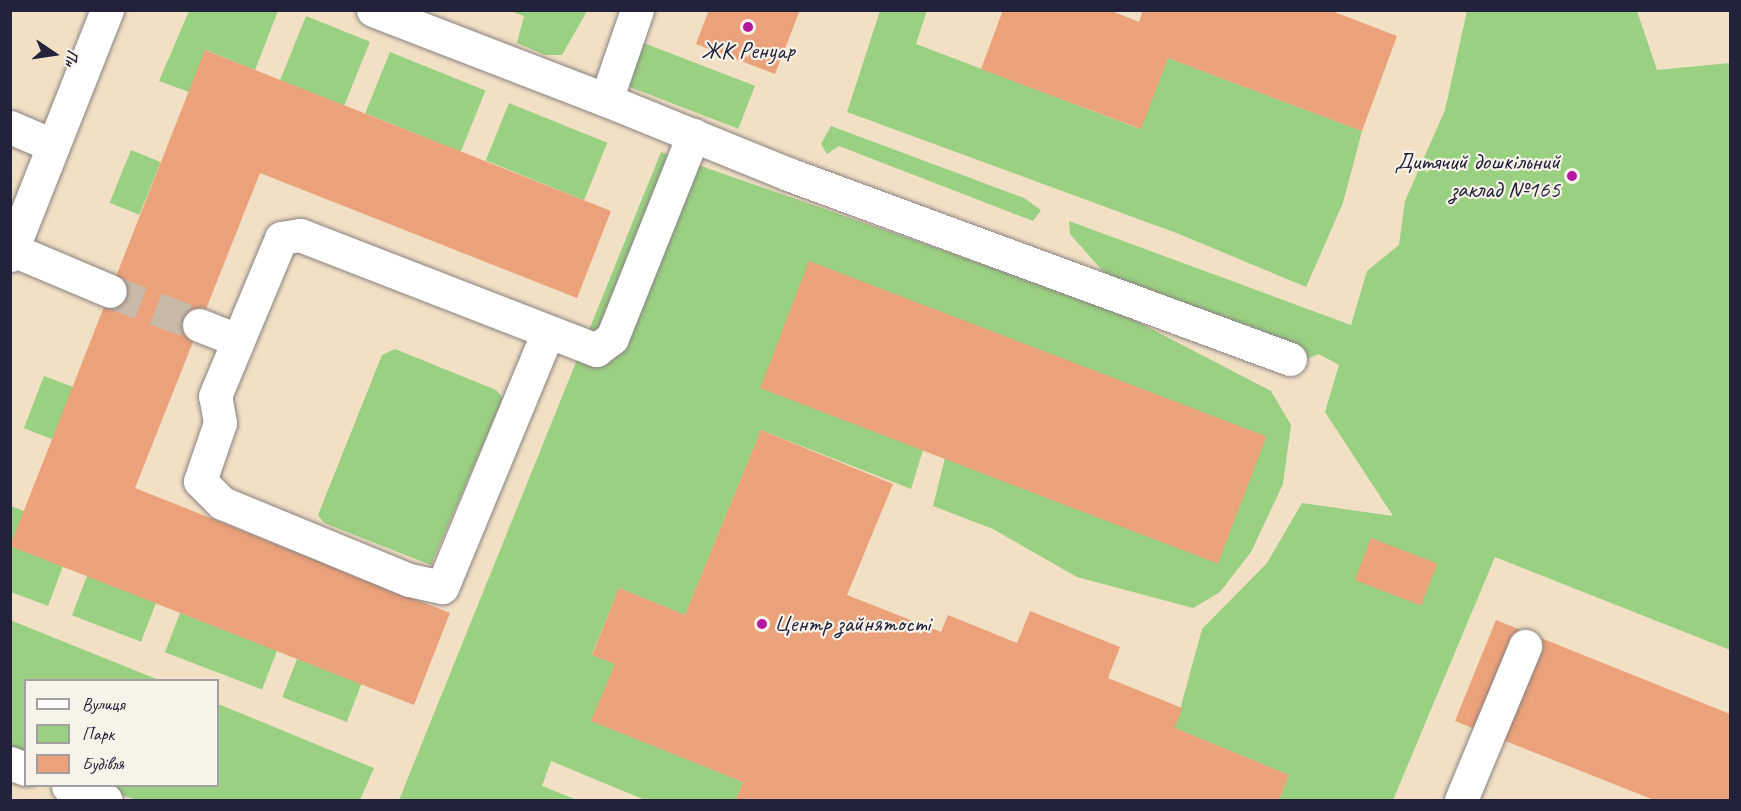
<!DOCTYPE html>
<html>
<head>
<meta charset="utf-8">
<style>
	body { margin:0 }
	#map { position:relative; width:1741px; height:811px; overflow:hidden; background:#f1e0c4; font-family:Caveat,sans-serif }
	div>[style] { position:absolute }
	.green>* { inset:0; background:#9ad082; transform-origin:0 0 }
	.building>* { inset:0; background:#eba179; transform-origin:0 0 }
	.minor-tunnel>* { height:33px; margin-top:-16.5px; transform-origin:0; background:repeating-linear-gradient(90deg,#c8baa9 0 33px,transparent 0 49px) }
	.roads { filter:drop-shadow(0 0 2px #8a8180) drop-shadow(0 0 2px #8a8180) }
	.minor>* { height:33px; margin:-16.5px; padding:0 16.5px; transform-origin:16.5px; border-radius:16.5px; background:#fff }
	.dots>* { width:16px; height:16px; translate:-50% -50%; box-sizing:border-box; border:3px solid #f7f3e8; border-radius:50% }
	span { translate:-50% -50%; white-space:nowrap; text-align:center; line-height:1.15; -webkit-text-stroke:4.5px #f7f3e8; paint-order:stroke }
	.poi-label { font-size:24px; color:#22223b }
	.right { translate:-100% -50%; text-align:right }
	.left { translate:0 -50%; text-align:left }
	.frame { position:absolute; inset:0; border:12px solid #22223b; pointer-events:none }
	.legend { position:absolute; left:24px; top:679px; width:195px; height:108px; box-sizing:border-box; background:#f7f3e8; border:2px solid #a29fa3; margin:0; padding:8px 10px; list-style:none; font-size:18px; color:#22223b }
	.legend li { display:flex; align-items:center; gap:12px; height:30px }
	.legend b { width:30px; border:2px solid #a29fa3 }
	.north { position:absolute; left:24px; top:24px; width:60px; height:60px; -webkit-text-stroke:4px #f7f3e8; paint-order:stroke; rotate:103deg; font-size:16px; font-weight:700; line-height:24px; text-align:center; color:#22223b }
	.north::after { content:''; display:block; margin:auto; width:21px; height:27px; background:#22223b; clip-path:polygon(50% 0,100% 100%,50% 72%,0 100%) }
</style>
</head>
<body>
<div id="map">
	<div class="green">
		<div style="clip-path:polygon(927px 10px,916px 44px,1140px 129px,1168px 58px,1362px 131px,1343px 203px,1306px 287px,1179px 234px,847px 112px,880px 11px)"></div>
		<div style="clip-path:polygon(189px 11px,278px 11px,255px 70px,206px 50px,189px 92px,159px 81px)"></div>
		<div style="clip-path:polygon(510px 11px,587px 10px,587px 11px,562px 55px,545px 55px,517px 43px,524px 16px)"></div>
		<div style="clip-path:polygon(1467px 11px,1637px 11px,1657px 70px,1730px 63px,1730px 650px,1495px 557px,1393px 800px,1279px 800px,1289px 775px,1175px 728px,1202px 629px,1267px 563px,1302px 503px,1393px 516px,1325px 412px,1339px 365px,1319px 354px,1304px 360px,1115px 285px,1070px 234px,1069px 221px,1351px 325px,1367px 271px,1399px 245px,1405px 201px,1445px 110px)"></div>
		<div style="left:306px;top:16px;width:69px;height:69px;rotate:22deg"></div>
		<div style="left:641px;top:42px;width:122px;height:46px;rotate:21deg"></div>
		<div style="left:390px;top:52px;width:103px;height:66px;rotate:22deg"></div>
		<div style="left:509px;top:103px;width:106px;height:62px;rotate:22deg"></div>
		<div style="clip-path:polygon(831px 126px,1024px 198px,1041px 210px,1033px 221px,839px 146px,827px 154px,821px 144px)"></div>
		<div style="left:131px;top:150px;width:32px;height:57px;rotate:22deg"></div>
		<div style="clip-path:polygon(661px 152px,1117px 311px,1271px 391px,1291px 425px,1283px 484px,1251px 552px,1220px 592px,1193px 608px,1077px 577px,993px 529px,933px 506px,945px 458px,923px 450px,911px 489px,761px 430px,685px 615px,619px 588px,592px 654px,615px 664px,592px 721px,743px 782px,736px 800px,645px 800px,551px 761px,542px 786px,577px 800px,399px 800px)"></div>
		<div style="clip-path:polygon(395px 349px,496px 390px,503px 398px,431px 565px,324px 523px,318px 515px,382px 355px)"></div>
		<div style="left:44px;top:376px;width:31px;height:56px;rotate:21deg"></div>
		<div style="clip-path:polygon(11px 506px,24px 511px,11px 544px)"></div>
		<div style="clip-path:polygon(10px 546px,63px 566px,48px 606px,11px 592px)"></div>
		<div style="left:87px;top:576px;width:74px;height:42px;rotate:21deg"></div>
		<div style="left:180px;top:613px;width:104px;height:42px;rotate:21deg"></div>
		<div style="clip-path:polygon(10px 620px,159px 680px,26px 680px,25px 758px,11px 753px)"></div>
		<div style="left:297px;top:659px;width:69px;height:41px;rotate:21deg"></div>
		<div style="clip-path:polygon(218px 704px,374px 768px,360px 800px,136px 800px,96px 786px,218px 786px)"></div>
	</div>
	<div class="building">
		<div style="clip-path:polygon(709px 10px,800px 10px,775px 74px,696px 44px)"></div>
		<div style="clip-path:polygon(1003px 10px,1109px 10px,1139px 22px,1143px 10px,1329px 10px,1397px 36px,1362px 131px,1168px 58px,1141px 129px,981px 69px)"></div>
		<div style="clip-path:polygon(205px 50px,611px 211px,577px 298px,260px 173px,135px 488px,450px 613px,414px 705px,10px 546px)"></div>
		<div style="left:809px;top:261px;width:490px;height:136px;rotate:21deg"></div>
		<div style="clip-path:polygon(761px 430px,893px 484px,847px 595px,941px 632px,948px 615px,1017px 643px,1030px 611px,1120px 647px,1108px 678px,1182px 708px,1175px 728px,1289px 775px,1279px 800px,736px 800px,743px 782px,591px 721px,615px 664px,592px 655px,619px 588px,685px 615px)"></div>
		<div style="left:1371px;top:538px;width:71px;height:45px;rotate:21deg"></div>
		<div style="clip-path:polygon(1496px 620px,1730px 714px,1730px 800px,1654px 800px,1455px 721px)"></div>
	</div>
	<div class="minor-tunnel">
		<div style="left:110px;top:291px;width:95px;rotate:20.9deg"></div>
	</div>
	<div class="roads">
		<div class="minor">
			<div style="left:373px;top:10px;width:250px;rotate:21.1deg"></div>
			<div style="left:637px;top:10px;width:95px;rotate:109deg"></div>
			<div style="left:606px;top:100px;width:196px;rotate:22.1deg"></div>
			<div style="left:788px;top:174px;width:535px;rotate:20.23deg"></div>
			<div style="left:10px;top:127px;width:46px;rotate:23.2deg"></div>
			<div style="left:13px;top:250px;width:105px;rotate:22.9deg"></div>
			<div style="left:10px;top:255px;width:264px;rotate:-68.4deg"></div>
			<div style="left:199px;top:325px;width:41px;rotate:21.5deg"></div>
			<div style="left:547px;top:334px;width:274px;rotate:112.5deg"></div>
			<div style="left:442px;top:587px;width:34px;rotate:-168deg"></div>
			<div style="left:409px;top:580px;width:202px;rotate:-157.6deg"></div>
			<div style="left:222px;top:503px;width:31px;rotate:-135deg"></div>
			<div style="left:200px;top:481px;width:61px;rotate:-71deg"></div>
			<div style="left:220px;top:423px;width:27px;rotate:-100deg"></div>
			<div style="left:215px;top:396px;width:171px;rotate:-67.3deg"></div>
			<div style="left:281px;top:238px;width:19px;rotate:-9deg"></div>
			<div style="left:300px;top:235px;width:318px;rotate:21.2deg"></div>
			<div style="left:596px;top:350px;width:20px;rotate:-37deg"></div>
			<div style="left:612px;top:338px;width:219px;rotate:-68.2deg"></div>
			<div style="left:10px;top:763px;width:17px;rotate:21deg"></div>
			<div style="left:68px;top:786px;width:40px;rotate:20.2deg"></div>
			<div style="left:1461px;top:800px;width:167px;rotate:-67.4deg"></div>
		</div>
	</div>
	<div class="dots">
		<div style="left:748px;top:27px;background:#b5179e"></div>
		<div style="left:1572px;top:176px;background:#b5179e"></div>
		<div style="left:762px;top:624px;background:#b5179e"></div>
	</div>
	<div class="poi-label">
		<span style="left:748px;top:51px">ЖК Ренуар</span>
		<span class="right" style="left:1560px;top:176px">Дитячий дошкільний<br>заклад №165</span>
		<span class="left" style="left:774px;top:624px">Центр зайнятості</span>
	</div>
	<div class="frame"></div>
	<ul class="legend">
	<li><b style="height:8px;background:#fff"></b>Вулиця</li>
	<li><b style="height:16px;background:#9ad082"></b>Парк</li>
	<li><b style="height:16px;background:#eba179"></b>Будівля</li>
	</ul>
	<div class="north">Пн</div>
</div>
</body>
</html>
